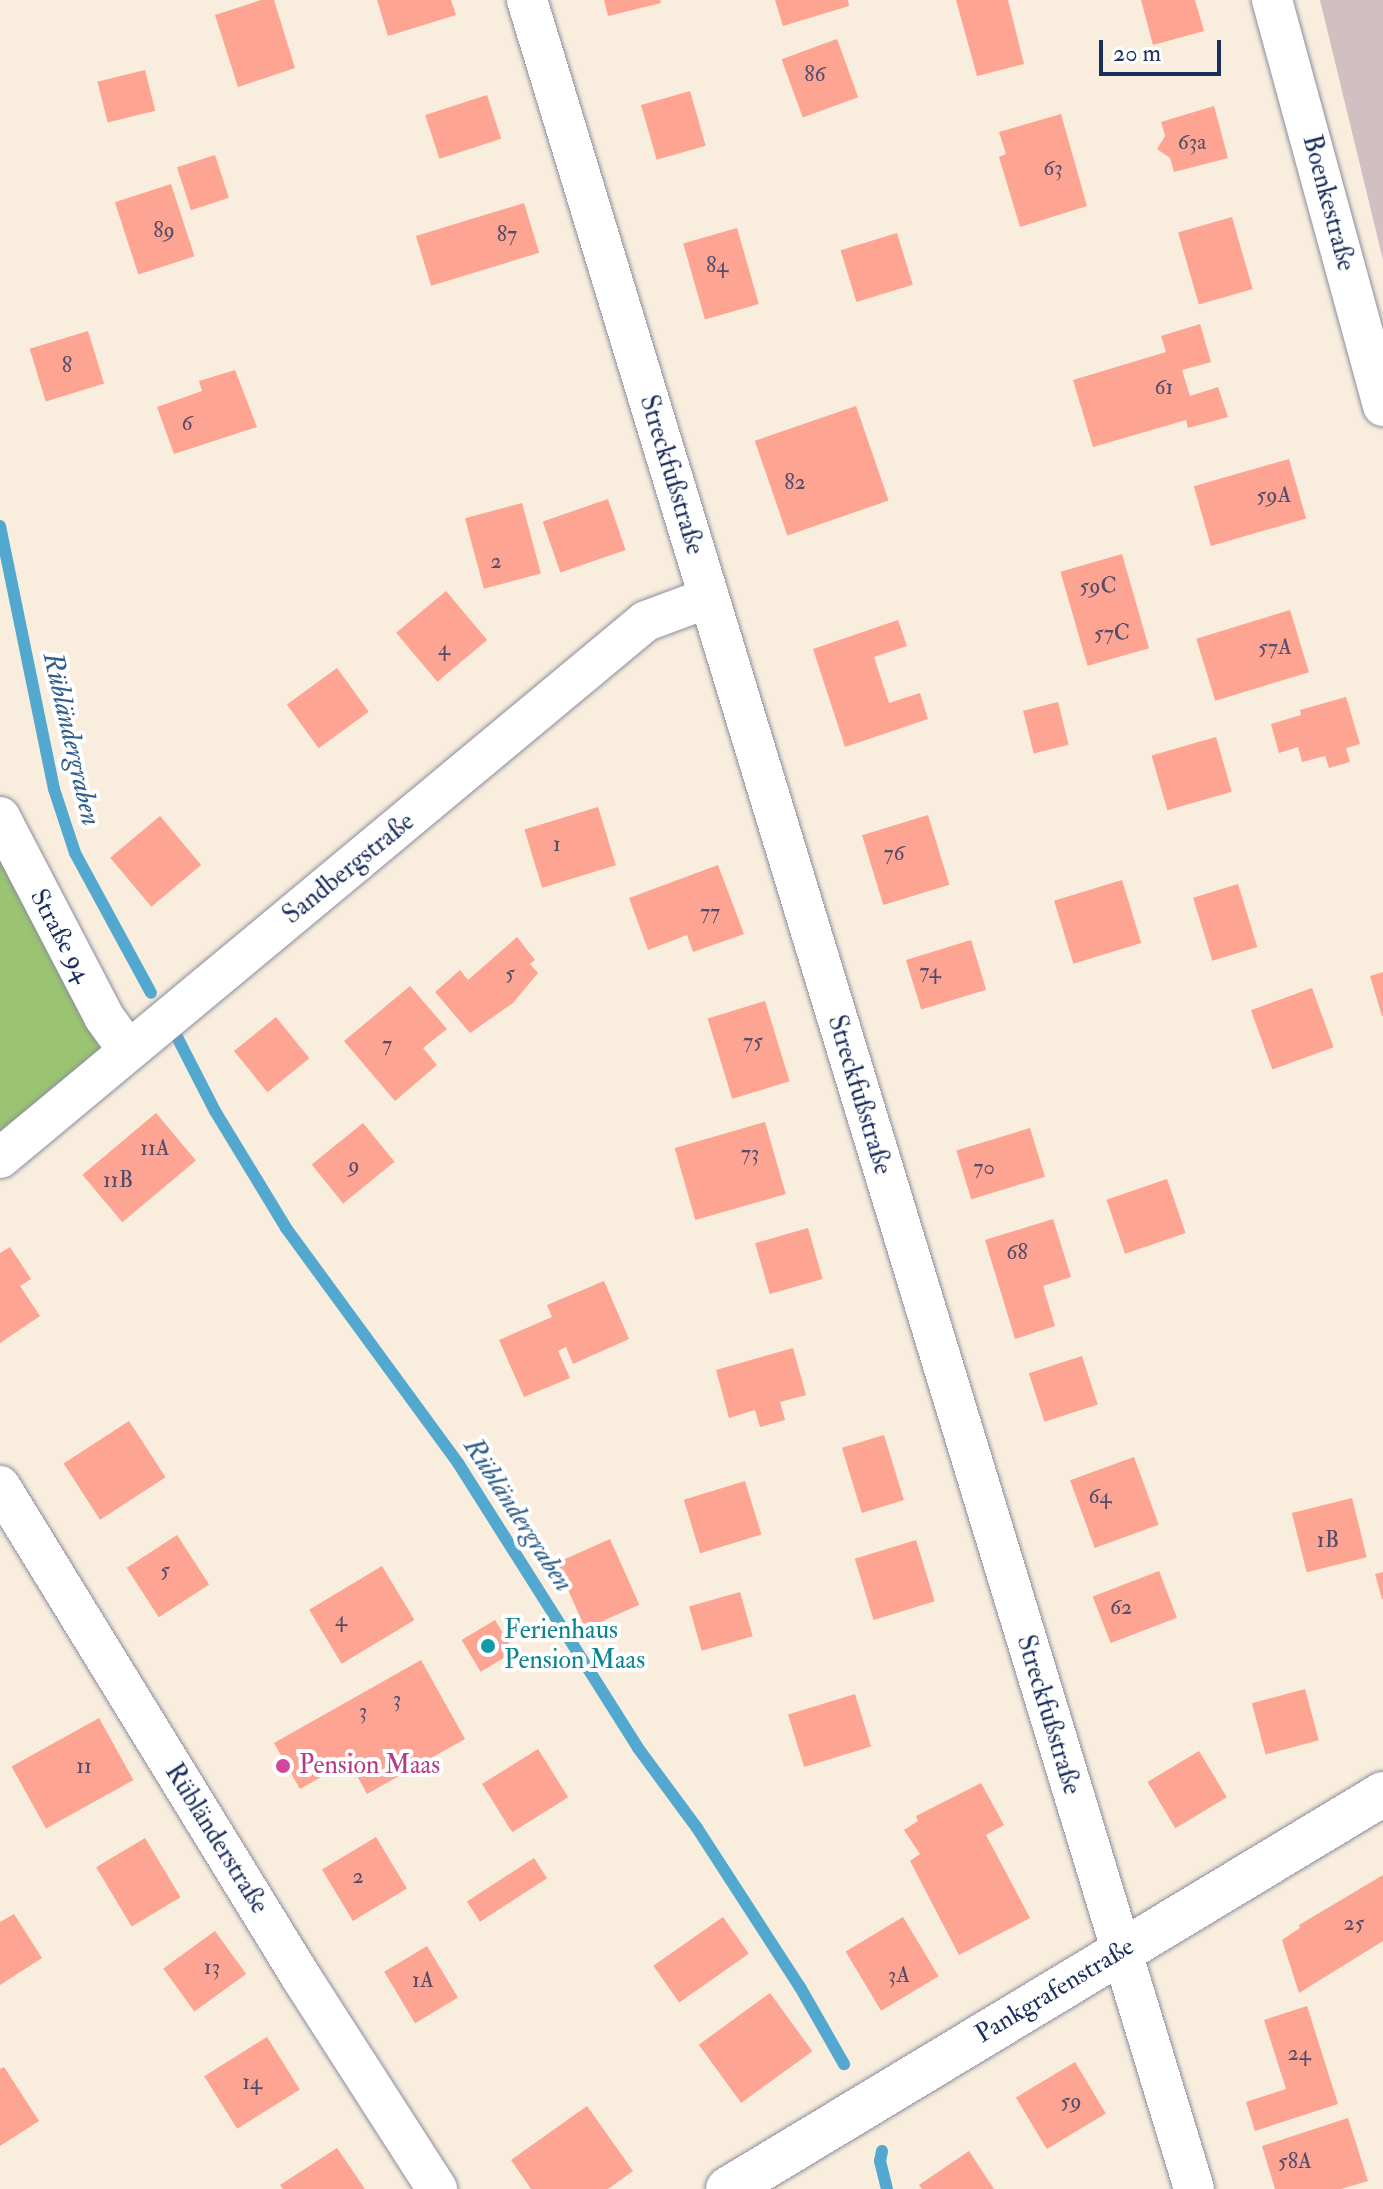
<!DOCTYPE html>
<html>
<head>
<meta charset="utf-8">
<style>
	body { margin:0 }
	#map { position:relative; width:1383px; height:2189px; overflow:hidden; background:#f9eddd; font-family:"IM FELL Double Pica",serif }
	div>[style] { position:absolute }
	.industrial>* { inset:0; background:#d2bfc1 }
	.green>* { inset:0; background:#9ac471 }
	.stream>* { height:12px; margin:-6px; padding:0 6px; transform-origin:6px; border-radius:6px; background:#53a8d0 }
	.building>* { inset:0; background:#fda492; transform-origin:0 0 }
	.roads { filter:drop-shadow(0 0 2px #8a8e9e) drop-shadow(0 0 2px #8a8e9e) }
	.street>* { height:40px; margin:-20px; padding:0 20px; transform-origin:20px; border-radius:20px; background:#fff }
	.secondary>* { height:44px; margin:-22px; padding:0 22px; transform-origin:22px; border-radius:22px; background:#fff }
	.dots>* { width:22px; height:22px; translate:-50% -50%; box-sizing:border-box; border:4px solid #fff; border-radius:50% }
	span { translate:-50% -50%; white-space:nowrap; text-align:center; line-height:1.15; -webkit-text-stroke:8px #fff; paint-order:stroke }
	.number-label { font-size:22px; color:#544c6b }
	.number-label span { -webkit-text-stroke-width:0 }
	.street-label { font-size:26px; color:#1b2f5e }
	.culture-label { font-size:26px; color:#0d838f }
	.left { translate:0 -50%; text-align:left }
	.hotel-label { font-size:26px; color:#b23c85 }
	.water-label { font-size:28px; color:#315f8c; font-style:italic }
	.scale { position:absolute; left:1099px; top:40px; width:122px; height:36px; box-sizing:border-box; border:4px solid #1b2f5e; border-top:0; padding-left:10px; font-size:24px; line-height:28px; white-space:nowrap; color:#1b2f5e; -webkit-text-stroke:6px #fff; paint-order:stroke }
</style>
</head>
<body>
<div id="map">
	<div class="industrial">
		<div style="clip-path:polygon(1320px 0,1383px 0,1383px 260px)"></div>
	</div>
	<div class="green">
		<div style="clip-path:polygon(0 839px,21px 895px,102px 1050px,0 1135px)"></div>
	</div>
	<div class="stream">
		<div style="left:0;top:526px;width:268px;rotate:78.4deg"></div>
		<div style="left:54px;top:789px;width:67px;rotate:71.8deg"></div>
		<div style="left:75px;top:853px;width:159px;rotate:61.5deg"></div>
		<div style="left:175px;top:1033px;width:88px;rotate:62.9deg"></div>
		<div style="left:215px;top:1111px;width:137px;rotate:58.7deg"></div>
		<div style="left:286px;top:1228px;width:291px;rotate:53.8deg"></div>
		<div style="left:458px;top:1463px;width:337px;rotate:57.7deg"></div>
		<div style="left:638px;top:1748px;width:99px;rotate:53.6deg"></div>
		<div style="left:697px;top:1828px;width:189px;rotate:57.1deg"></div>
		<div style="left:800px;top:1987px;width:89px;rotate:60.3deg"></div>
		<div style="left:882px;top:2151px;width:10px;rotate:101deg"></div>
		<div style="left:880px;top:2161px;width:29px;rotate:76deg"></div>
	</div>
	<div class="building">
		<div style="clip-path:polygon(261px 0,274px 0,295px 68px,238px 87px,215px 15px)"></div>
		<div style="clip-path:polygon(377px 0,451px 0,456px 15px,388px 36px)"></div>
		<div style="clip-path:polygon(604px 0,660px 0,661px 3px,608px 16px)"></div>
		<div style="clip-path:polygon(775px 0,848px 0,849px 6px,783px 26px)"></div>
		<div style="clip-path:polygon(956px 0,1008px 0,1024px 64px,977px 76px)"></div>
		<div style="clip-path:polygon(1141px 0,1195px 0,1204px 31px,1153px 45px)"></div>
		<div style="left:837px;top:39px;width:62px;height:59px;rotate:70deg"></div>
		<div style="left:145px;top:70px;width:42px;height:49px;rotate:76deg"></div>
		<div style="left:690px;top:91px;width:57px;height:51px;rotate:74deg"></div>
		<div style="left:487px;top:95px;width:46px;height:65px;rotate:72deg"></div>
		<div style="clip-path:polygon(1214px 106px,1228px 158px,1174px 172px,1170px 158px,1157px 149px,1165px 136px,1161px 122px)"></div>
		<div style="clip-path:polygon(1061px 114px,1087px 206px,1020px 227px,999px 157px,1006px 154px,999px 132px)"></div>
		<div style="left:215px;top:155px;width:45px;height:40px;rotate:72deg"></div>
		<div style="left:171px;top:184px;width:76px;height:59px;rotate:72deg"></div>
		<div style="left:524px;top:203px;width:52px;height:113px;rotate:73deg"></div>
		<div style="left:1232px;top:217px;width:75px;height:56px;rotate:74deg"></div>
		<div style="left:737px;top:228px;width:79px;height:56px;rotate:74deg"></div>
		<div style="left:897px;top:233px;width:54px;height:59px;rotate:73deg"></div>
		<div style="clip-path:polygon(1200px 324px,1211px 362px,1182px 370px,1190px 396px,1218px 387px,1228px 417px,1188px 428px,1186px 420px,1093px 447px,1073px 380px,1166px 352px,1161px 336px)"></div>
		<div style="left:88px;top:331px;width:55px;height:61px;rotate:73deg"></div>
		<div style="clip-path:polygon(235px 370px,257px 427px,174px 454px,157px 407px,202px 391px,199px 381px)"></div>
		<div style="left:856px;top:406px;width:100px;height:107px;rotate:71deg"></div>
		<div style="left:1289px;top:459px;width:62px;height:99px;rotate:74deg"></div>
		<div style="left:608px;top:499px;width:54px;height:69px;rotate:71deg"></div>
		<div style="left:522px;top:503px;width:73px;height:59px;rotate:75deg"></div>
		<div style="left:1122px;top:554px;width:98px;height:64px;rotate:74deg"></div>
		<div style="left:446px;top:591px;width:64px;height:65px;rotate:50deg"></div>
		<div style="left:1290px;top:610px;width:65px;height:98px;rotate:73deg"></div>
		<div style="clip-path:polygon(898px 620px,907px 646px,874px 657px,889px 703px,920px 693px,928px 719px,845px 747px,813px 649px)"></div>
		<div style="left:337px;top:668px;width:54px;height:62px;rotate:54deg"></div>
		<div style="clip-path:polygon(1346px 697px,1360px 744px,1346px 748px,1350px 762px,1329px 768px,1325px 756px,1302px 762px,1298px 747px,1279px 753px,1271px 724px,1301px 715px,1300px 710px)"></div>
		<div style="left:1058px;top:702px;width:44px;height:36px;rotate:76deg"></div>
		<div style="left:1216px;top:737px;width:57px;height:67px;rotate:74deg"></div>
		<div style="left:598px;top:807px;width:61px;height:77px;rotate:73deg"></div>
		<div style="left:928px;top:815px;width:73px;height:69px;rotate:73deg"></div>
		<div style="left:160px;top:816px;width:64px;height:65px;rotate:50deg"></div>
		<div style="clip-path:polygon(718px 865px,744px 934px,693px 952px,687px 935px,648px 950px,629px 898px)"></div>
		<div style="left:1122px;top:880px;width:66px;height:71px;rotate:73deg"></div>
		<div style="left:1238px;top:884px;width:66px;height:47px;rotate:73deg"></div>
		<div style="clip-path:polygon(517px 937px,535px 960px,530px 964px,538px 973px,513px 1003px,470px 1033px,435px 992px,460px 970px,468px 980px)"></div>
		<div style="left:971px;top:940px;width:52px;height:68px;rotate:73deg"></div>
		<div style="clip-path:polygon(1383px 972px,1383px 1016px,1382px 1016px,1370px 976px)"></div>
		<div style="clip-path:polygon(410px 986px,447px 1029px,423px 1048px,437px 1065px,395px 1101px,344px 1041px)"></div>
		<div style="left:1312px;top:988px;width:63px;height:65px;rotate:70deg"></div>
		<div style="left:765px;top:1001px;width:84px;height:60px;rotate:73deg"></div>
		<div style="left:276px;top:1017px;width:53px;height:54px;rotate:51deg"></div>
		<div style="left:156px;top:1113px;width:62px;height:96px;rotate:50deg"></div>
		<div style="left:765px;top:1122px;width:75px;height:94px;rotate:74deg"></div>
		<div style="left:363px;top:1123px;width:50px;height:66px;rotate:51deg"></div>
		<div style="left:1030px;top:1128px;width:51px;height:77px;rotate:73deg"></div>
		<div style="left:1167px;top:1179px;width:57px;height:64px;rotate:71deg"></div>
		<div style="clip-path:polygon(1053px 1219px,1071px 1277px,1043px 1286px,1055px 1326px,1015px 1339px,985px 1240px)"></div>
		<div style="left:808px;top:1228px;width:53px;height:55px;rotate:74deg"></div>
		<div style="clip-path:polygon(10px 1247px,31px 1279px,20px 1286px,40px 1316px,0 1343px,0 1253px)"></div>
		<div style="clip-path:polygon(604px 1281px,629px 1339px,573px 1364px,566px 1347px,558px 1351px,570px 1378px,524px 1397px,499px 1340px,552px 1317px,547px 1305px)"></div>
		<div style="clip-path:polygon(793px 1348px,806px 1395px,780px 1402px,785px 1420px,760px 1427px,755px 1410px,729px 1418px,716px 1370px)"></div>
		<div style="left:1082px;top:1356px;width:51px;height:56px;rotate:72deg"></div>
		<div style="left:129px;top:1421px;width:67px;height:78px;rotate:57deg"></div>
		<div style="left:884px;top:1435px;width:68px;height:44px;rotate:73deg"></div>
		<div style="left:1134px;top:1457px;width:72px;height:68px;rotate:70deg"></div>
		<div style="left:745px;top:1481px;width:56px;height:64px;rotate:73deg"></div>
		<div style="left:1352px;top:1498px;width:61px;height:62px;rotate:76deg"></div>
		<div style="left:177px;top:1535px;width:59px;height:60px;rotate:57deg"></div>
		<div style="left:610px;top:1539px;width:72px;height:59px;rotate:66deg"></div>
		<div style="left:916px;top:1540px;width:64px;height:64px;rotate:73deg"></div>
		<div style="left:382px;top:1566px;width:63px;height:85px;rotate:59deg"></div>
		<div style="left:1159px;top:1571px;width:50px;height:71px;rotate:69deg"></div>
		<div style="clip-path:polygon(1383px 1572px,1383px 1599px,1382px 1599px,1375px 1574px)"></div>
		<div style="left:740px;top:1592px;width:46px;height:53px;rotate:74deg"></div>
		<div style="left:495px;top:1620px;width:37px;height:39px;rotate:59deg"></div>
		<div style="clip-path:polygon(421px 1660px,465px 1739px,367px 1794px,349px 1761px,300px 1789px,274px 1743px)"></div>
		<div style="left:1305px;top:1689px;width:53px;height:55px;rotate:75deg"></div>
		<div style="left:855px;top:1694px;width:55px;height:70px;rotate:73deg"></div>
		<div style="left:99px;top:1718px;width:71px;height:100px;rotate:61deg"></div>
		<div style="left:538px;top:1749px;width:57px;height:66px;rotate:58deg"></div>
		<div style="left:1199px;top:1751px;width:54px;height:60px;rotate:59deg"></div>
		<div style="clip-path:polygon(981px 1783px,1004px 1825px,986px 1835px,1030px 1918px,959px 1955px,910px 1861px,920px 1854px,904px 1830px,918px 1821px,916px 1816px)"></div>
		<div style="left:376px;top:1837px;width:60px;height:63px;rotate:59deg"></div>
		<div style="left:145px;top:1838px;width:69px;height:57px;rotate:59deg"></div>
		<div style="left:534px;top:1858px;width:24px;height:80px;rotate:57deg"></div>
		<div style="clip-path:polygon(1383px 1875px,1383px 1941px,1299px 1993px,1282px 1940px,1300px 1928px,1299px 1925px)"></div>
		<div style="clip-path:polygon(14px 1914px,42px 1958px,0 1985px,0 1922px)"></div>
		<div style="left:723px;top:1917px;width:45px;height:85px;rotate:55deg"></div>
		<div style="left:903px;top:1917px;width:69px;height:67px;rotate:59deg"></div>
		<div style="left:215px;top:1931px;width:53px;height:64px;rotate:54deg"></div>
		<div style="left:427px;top:1946px;width:60px;height:50px;rotate:59deg"></div>
		<div style="left:770px;top:1993px;width:72px;height:88px;rotate:54deg"></div>
		<div style="clip-path:polygon(1307px 2006px,1338px 2104px,1255px 2131px,1246px 2102px,1286px 2089px,1264px 2020px)"></div>
		<div style="left:267px;top:2037px;width:62px;height:74px;rotate:58deg"></div>
		<div style="left:1075px;top:2062px;width:60px;height:69px;rotate:59deg"></div>
		<div style="clip-path:polygon(4px 2067px,39px 2121px,0 2146px,0 2069px)"></div>
		<div style="clip-path:polygon(587px 2106px,633px 2171px,608px 2189px,531px 2189px,511px 2160px)"></div>
		<div style="clip-path:polygon(1348px 2118px,1368px 2181px,1341px 2189px,1275px 2189px,1262px 2146px)"></div>
		<div style="clip-path:polygon(337px 2148px,365px 2189px,283px 2189px,280px 2185px)"></div>
		<div style="clip-path:polygon(969px 2151px,994px 2189px,922px 2189px,919px 2185px)"></div>
	</div>
	<div class="roads">
		<div class="street">
			<div style="left:527px;top:0;width:2288px;rotate:73.05deg"></div>
			<div style="left:1272px;top:0;width:421px;rotate:74.7deg"></div>
			<div style="left:0;top:817px;width:225px;rotate:62.5deg"></div>
			<div style="left:104px;top:1017px;width:41px;rotate:54deg"></div>
			<div style="left:0;top:1158px;width:840px;rotate:-39.74deg"></div>
			<div style="left:646px;top:621px;width:66px;rotate:-20.4deg"></div>
			<div style="left:0;top:1486px;width:576px;rotate:58.49deg"></div>
			<div style="left:301px;top:1977px;width:252px;rotate:57.3deg"></div>
		</div>
		<div class="secondary">
			<div style="left:728px;top:2189px;width:765px;rotate:-31.09deg"></div>
		</div>
	</div>
	<div class="dots">
		<div style="left:488px;top:1646px;background:#0f9aa8"></div>
		<div style="left:283px;top:1766px;background:#d1479c"></div>
	</div>
	<div class="number-label">
		<span style="left:815px;top:75px">86</span>
		<span style="left:1192px;top:143px">63a</span>
		<span style="left:1053px;top:169px">63</span>
		<span style="left:164px;top:231px">89</span>
		<span style="left:507px;top:235px">87</span>
		<span style="left:717px;top:266px">84</span>
		<span style="left:67px;top:366px">8</span>
		<span style="left:1164px;top:388px">61</span>
		<span style="left:187px;top:424px">6</span>
		<span style="left:795px;top:483px">82</span>
		<span style="left:1274px;top:496px">59A</span>
		<span style="left:496px;top:562px">2</span>
		<span style="left:1098px;top:587px">59C</span>
		<span style="left:1112px;top:634px">57C</span>
		<span style="left:1275px;top:648px">57A</span>
		<span style="left:444px;top:649px">4</span>
		<span style="left:557px;top:845px">1</span>
		<span style="left:894px;top:854px">76</span>
		<span style="left:710px;top:913px">77</span>
		<span style="left:930px;top:972px">74</span>
		<span style="left:510px;top:974px">5</span>
		<span style="left:753px;top:1042px">75</span>
		<span style="left:387px;top:1045px">7</span>
		<span style="left:155px;top:1149px">11A</span>
		<span style="left:750px;top:1154px">73</span>
		<span style="left:354px;top:1166px">9</span>
		<span style="left:984px;top:1168px">70</span>
		<span style="left:118px;top:1181px">11B</span>
		<span style="left:1017px;top:1253px">68</span>
		<span style="left:1100px;top:1497px">64</span>
		<span style="left:1328px;top:1541px">1B</span>
		<span style="left:165px;top:1571px">5</span>
		<span style="left:1121px;top:1608px">62</span>
		<span style="left:341px;top:1620px">4</span>
		<span style="left:397px;top:1700px">3</span>
		<span style="left:363px;top:1712px">3</span>
		<span style="left:84px;top:1767px">11</span>
		<span style="left:358px;top:1877px">2</span>
		<span style="left:1354px;top:1924px">25</span>
		<span style="left:212px;top:1968px">13</span>
		<span style="left:899px;top:1976px">3A</span>
		<span style="left:423px;top:1981px">1A</span>
		<span style="left:1299px;top:2054px">24</span>
		<span style="left:252px;top:2083px">14</span>
		<span style="left:1071px;top:2102px">59</span>
		<span style="left:1295px;top:2162px">58A</span>
	</div>
	<div class="street-label">
		<span style="left:1328px;top:203px;rotate:75deg">Boenkestraße</span>
		<span style="left:671px;top:475px;rotate:73deg">Streckfußstraße</span>
		<span style="left:349px;top:869px;rotate:-39deg">Sandbergstraße</span>
		<span style="left:60px;top:936px;rotate:62deg">Straße 94</span>
		<span style="left:859px;top:1095px;rotate:73deg">Streckfußstraße</span>
		<span style="left:1048px;top:1715px;rotate:73deg">Streckfußstraße</span>
		<span style="left:216px;top:1839px;rotate:58deg">Rübländerstraße</span>
		<span style="left:1055px;top:1991px;rotate:-31deg">Pankgrafenstraße</span>
	</div>
	<div class="culture-label">
		<span class="left" style="left:504px;top:1646px">Ferienhaus<br>Pension Maas</span>
	</div>
	<div class="hotel-label">
		<span class="left" style="left:299px;top:1766px">Pension Maas</span>
	</div>
	<div class="water-label">
		<span style="left:71px;top:739px;rotate:77deg">Rübländergraben</span>
		<span style="left:518px;top:1515px;rotate:57deg">Rübländergraben</span>
	</div>
	<div class="scale">20 m</div>
</div>
</body>
</html>
